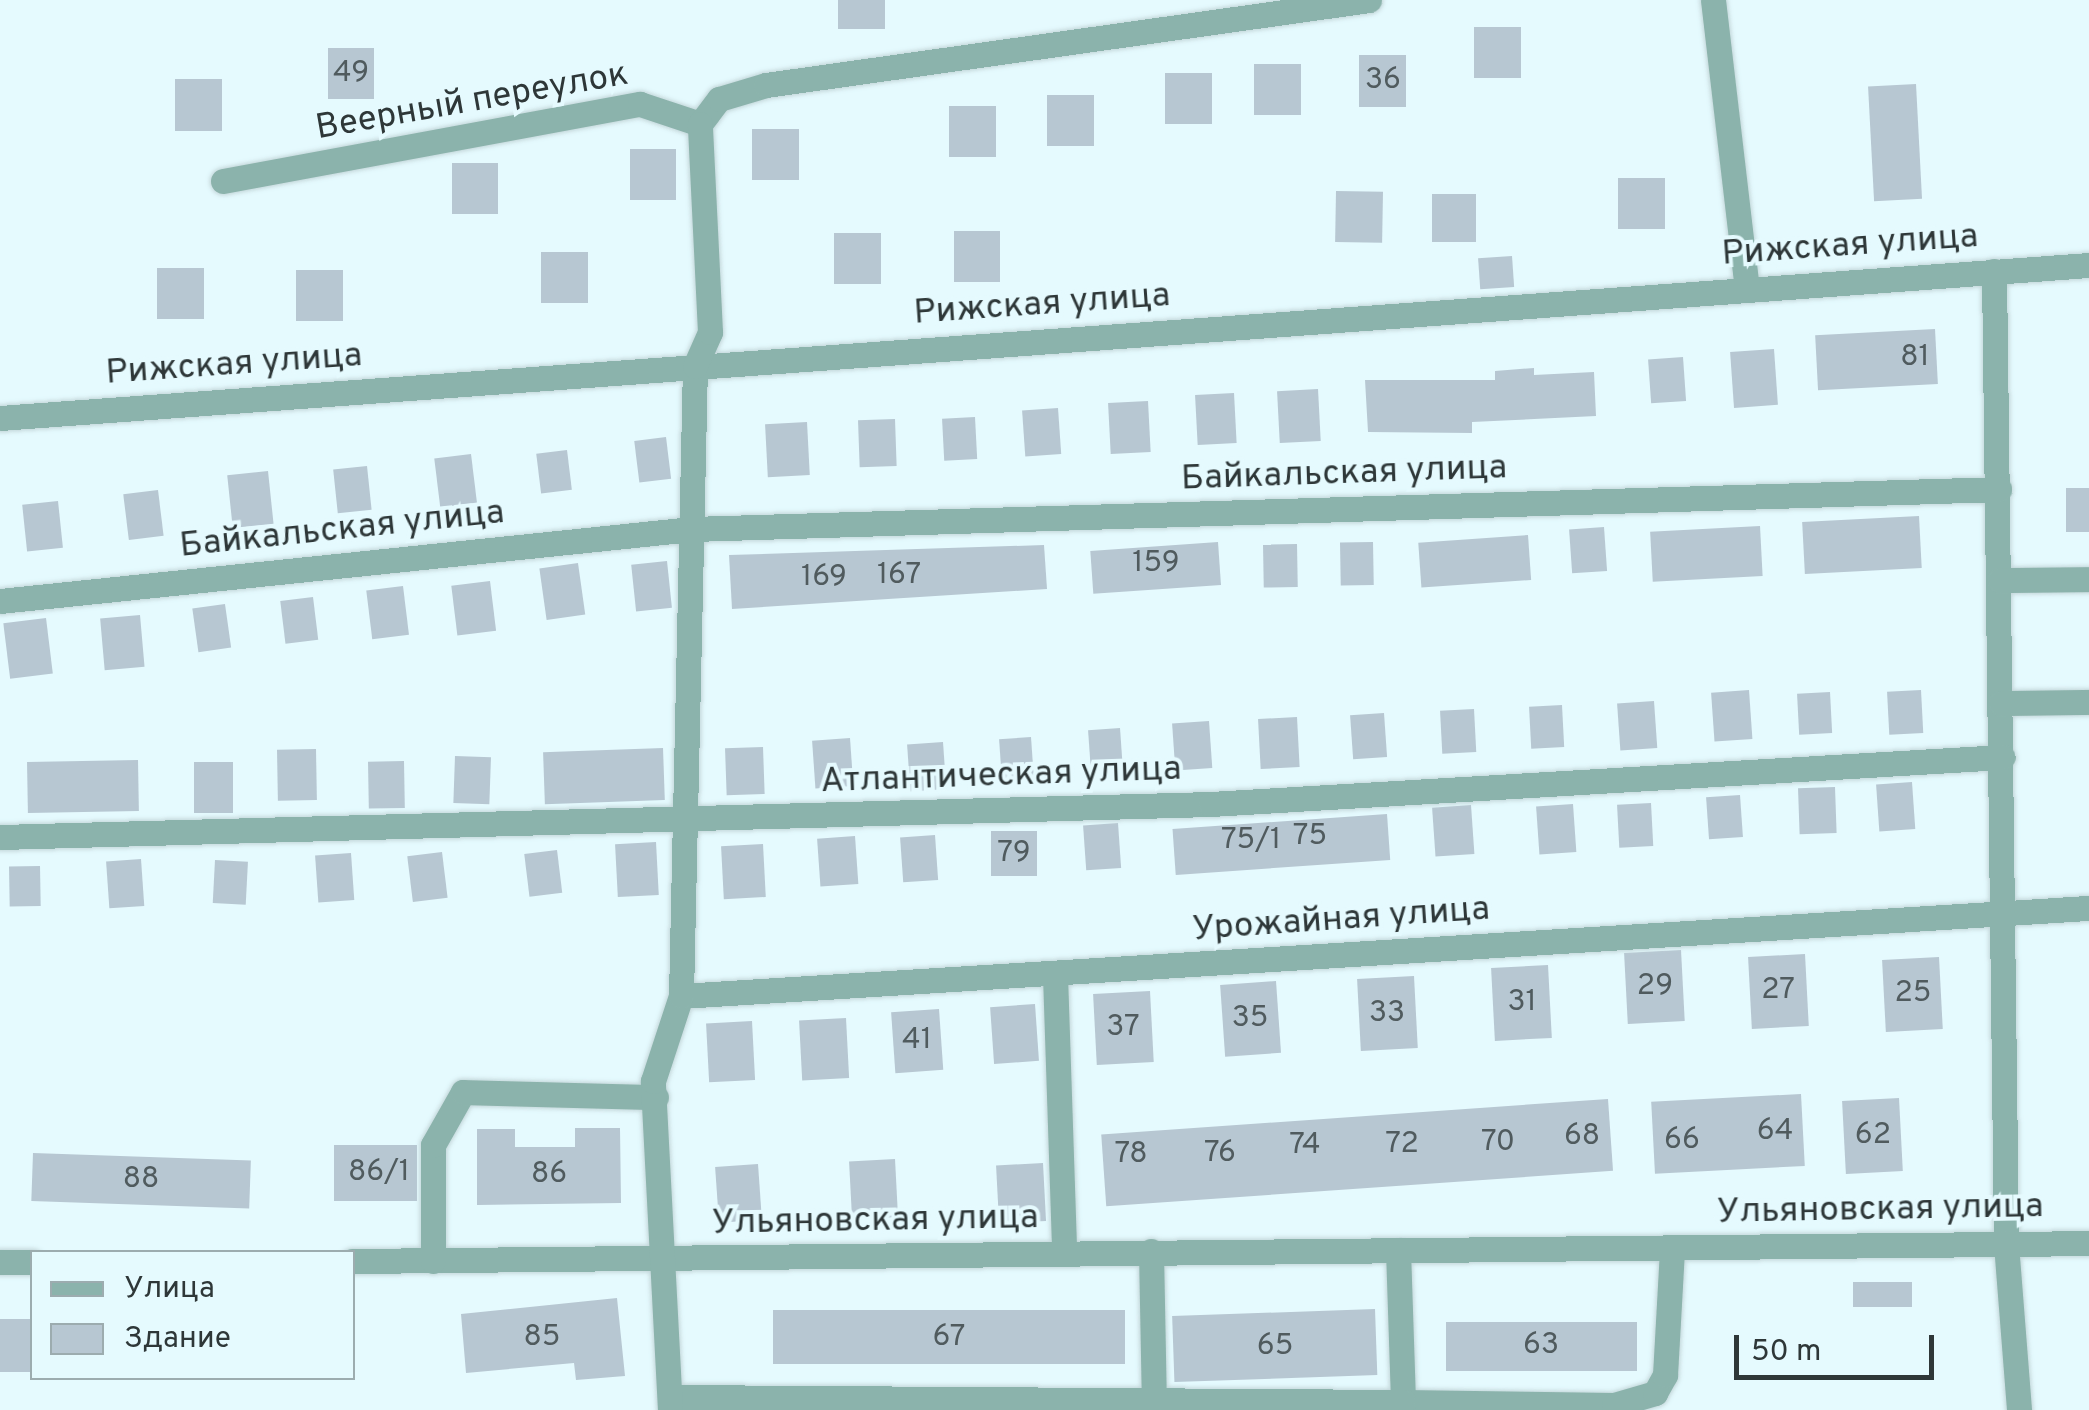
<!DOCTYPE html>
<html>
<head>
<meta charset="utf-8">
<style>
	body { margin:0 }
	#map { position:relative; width:2089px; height:1410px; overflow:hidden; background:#e5fafe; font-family:Overpass,sans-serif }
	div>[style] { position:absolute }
	.building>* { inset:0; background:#b7c7d2; transform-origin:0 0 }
	.roads { filter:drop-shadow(0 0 2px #c4d7da) drop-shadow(0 0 2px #c4d7da) }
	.street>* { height:25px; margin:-12.5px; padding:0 12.5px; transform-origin:12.5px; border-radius:12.5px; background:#8bb3ac }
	span { translate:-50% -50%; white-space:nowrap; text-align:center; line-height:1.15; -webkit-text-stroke:8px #e5fafe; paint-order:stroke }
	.number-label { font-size:30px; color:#505b5e }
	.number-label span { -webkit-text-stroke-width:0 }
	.street-label { font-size:35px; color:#2e3738 }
	.legend { position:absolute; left:30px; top:1250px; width:325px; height:130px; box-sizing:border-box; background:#e5fafe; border:2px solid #9cacaf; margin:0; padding:12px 18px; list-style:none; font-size:30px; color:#2e3738 }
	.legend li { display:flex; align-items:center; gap:20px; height:50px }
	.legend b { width:50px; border:2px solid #9cacaf }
	.scale { position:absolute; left:1734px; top:1335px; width:200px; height:45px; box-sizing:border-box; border:5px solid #2e3738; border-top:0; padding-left:12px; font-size:30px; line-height:35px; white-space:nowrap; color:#2e3738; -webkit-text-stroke:8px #e5fafe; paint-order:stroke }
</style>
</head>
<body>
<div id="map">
	<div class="building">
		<div style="left:838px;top:0;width:47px;height:29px"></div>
		<div style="left:1474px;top:27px;width:47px;height:51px"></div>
		<div style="left:328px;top:48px;width:46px;height:51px"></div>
		<div style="left:1406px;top:55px;width:52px;height:47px;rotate:90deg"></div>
		<div style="left:1254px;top:64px;width:47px;height:51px"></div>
		<div style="left:1212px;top:73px;width:51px;height:47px;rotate:90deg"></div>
		<div style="left:175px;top:79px;width:47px;height:52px"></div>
		<div style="left:1916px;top:84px;width:115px;height:48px;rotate:87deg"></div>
		<div style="left:1047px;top:95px;width:47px;height:51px"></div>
		<div style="left:949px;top:106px;width:47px;height:51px"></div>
		<div style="left:752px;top:129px;width:47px;height:51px"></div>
		<div style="left:630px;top:149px;width:46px;height:51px"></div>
		<div style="left:452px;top:163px;width:46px;height:51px"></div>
		<div style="left:1618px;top:178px;width:47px;height:51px"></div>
		<div style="left:1336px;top:191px;width:47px;height:51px;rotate:1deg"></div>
		<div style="left:1432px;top:194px;width:44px;height:48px"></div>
		<div style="left:954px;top:231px;width:46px;height:51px"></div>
		<div style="left:881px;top:233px;width:51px;height:47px;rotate:90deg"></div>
		<div style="left:588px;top:252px;width:51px;height:47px;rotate:90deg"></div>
		<div style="left:1512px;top:256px;width:31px;height:34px;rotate:86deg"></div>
		<div style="left:157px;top:268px;width:47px;height:51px"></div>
		<div style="left:343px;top:270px;width:51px;height:47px;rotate:90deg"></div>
		<div style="left:1935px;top:329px;width:55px;height:120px;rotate:87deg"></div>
		<div style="left:1774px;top:349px;width:56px;height:44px;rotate:86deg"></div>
		<div style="left:1683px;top:357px;width:44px;height:35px;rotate:86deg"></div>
		<div style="clip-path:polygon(1534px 368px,1534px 375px,1594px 372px,1596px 416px,1472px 422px,1472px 433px,1368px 432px,1365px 380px,1495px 380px,1495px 371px)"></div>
		<div style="left:1318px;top:389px;width:52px;height:41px;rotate:87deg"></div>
		<div style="left:1234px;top:393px;width:50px;height:39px;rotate:87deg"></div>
		<div style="left:1148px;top:401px;width:51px;height:40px;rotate:87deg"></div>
		<div style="left:1058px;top:408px;width:46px;height:36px;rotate:86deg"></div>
		<div style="left:975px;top:417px;width:42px;height:33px;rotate:87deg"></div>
		<div style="left:895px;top:419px;width:47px;height:37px;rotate:88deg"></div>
		<div style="left:807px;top:422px;width:53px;height:42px;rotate:87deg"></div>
		<div style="left:666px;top:437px;width:42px;height:32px;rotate:83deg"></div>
		<div style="left:567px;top:450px;width:40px;height:31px;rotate:83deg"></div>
		<div style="left:471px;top:454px;width:49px;height:37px;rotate:83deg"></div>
		<div style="left:367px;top:466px;width:44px;height:34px;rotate:84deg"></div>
		<div style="left:268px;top:471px;width:53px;height:41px;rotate:84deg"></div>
		<div style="left:2089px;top:488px;width:44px;height:23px;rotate:90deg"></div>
		<div style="left:158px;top:490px;width:46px;height:35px;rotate:83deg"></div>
		<div style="left:58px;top:501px;width:47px;height:36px;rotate:84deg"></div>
		<div style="left:1919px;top:516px;width:52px;height:117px;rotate:87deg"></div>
		<div style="left:1760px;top:526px;width:50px;height:110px;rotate:87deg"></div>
		<div style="left:1604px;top:527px;width:44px;height:35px;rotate:86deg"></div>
		<div style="left:1528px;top:535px;width:45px;height:110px;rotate:86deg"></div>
		<div style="left:1218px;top:542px;width:43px;height:128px;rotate:86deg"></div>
		<div style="left:1373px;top:542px;width:43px;height:33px;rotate:89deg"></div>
		<div style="left:1297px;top:544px;width:43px;height:34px;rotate:89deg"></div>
		<div style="clip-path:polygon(1044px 545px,1047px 589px,732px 609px,729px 555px)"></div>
		<div style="left:667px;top:561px;width:47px;height:36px;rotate:84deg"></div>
		<div style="left:578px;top:563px;width:52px;height:39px;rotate:82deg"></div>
		<div style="left:490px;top:581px;width:50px;height:39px;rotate:83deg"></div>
		<div style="left:403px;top:586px;width:49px;height:37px;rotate:83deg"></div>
		<div style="left:313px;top:597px;width:43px;height:33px;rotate:83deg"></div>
		<div style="left:225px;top:604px;width:44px;height:33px;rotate:82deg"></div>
		<div style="left:140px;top:615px;width:52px;height:40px;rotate:85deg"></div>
		<div style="left:46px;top:618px;width:56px;height:43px;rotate:83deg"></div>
		<div style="left:1749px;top:690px;width:49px;height:38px;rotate:86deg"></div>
		<div style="left:1921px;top:690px;width:43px;height:34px;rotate:87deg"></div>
		<div style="left:1830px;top:692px;width:41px;height:33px;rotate:87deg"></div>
		<div style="left:1654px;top:701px;width:47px;height:37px;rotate:86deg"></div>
		<div style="left:1562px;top:705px;width:42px;height:33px;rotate:87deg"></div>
		<div style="left:1474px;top:709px;width:43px;height:34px;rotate:87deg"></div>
		<div style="left:1384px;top:713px;width:44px;height:34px;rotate:86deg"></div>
		<div style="left:1297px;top:717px;width:50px;height:39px;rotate:87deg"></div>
		<div style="left:1209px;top:721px;width:47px;height:37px;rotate:86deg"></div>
		<div style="left:1120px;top:728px;width:41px;height:32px;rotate:86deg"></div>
		<div style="left:1031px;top:737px;width:41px;height:32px;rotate:86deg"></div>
		<div style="left:850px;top:738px;width:48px;height:38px;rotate:86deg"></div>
		<div style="left:943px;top:742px;width:47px;height:36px;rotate:86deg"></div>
		<div style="left:763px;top:747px;width:47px;height:38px;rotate:88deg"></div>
		<div style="left:663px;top:748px;width:52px;height:120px;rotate:88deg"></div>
		<div style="left:316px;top:749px;width:51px;height:39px;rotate:89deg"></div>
		<div style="left:455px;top:756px;width:36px;height:47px;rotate:2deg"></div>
		<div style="left:138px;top:760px;width:51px;height:111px;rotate:89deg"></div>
		<div style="left:404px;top:761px;width:47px;height:36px;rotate:89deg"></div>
		<div style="left:194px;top:762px;width:39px;height:51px"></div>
		<div style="left:1912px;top:782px;width:47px;height:36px;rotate:86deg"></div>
		<div style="left:1835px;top:787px;width:46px;height:37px;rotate:88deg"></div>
		<div style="left:1740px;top:795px;width:42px;height:34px;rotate:86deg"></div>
		<div style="left:1651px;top:803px;width:43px;height:34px;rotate:87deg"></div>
		<div style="left:1573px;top:804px;width:48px;height:37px;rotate:86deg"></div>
		<div style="left:1471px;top:805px;width:49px;height:39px;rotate:86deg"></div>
		<div style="left:1387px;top:814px;width:46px;height:215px;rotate:86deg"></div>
		<div style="left:1118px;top:823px;width:45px;height:35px;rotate:86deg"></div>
		<div style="left:1037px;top:831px;width:45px;height:46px;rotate:90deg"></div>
		<div style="left:935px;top:835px;width:45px;height:35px;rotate:86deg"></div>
		<div style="left:855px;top:836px;width:48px;height:38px;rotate:86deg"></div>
		<div style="left:656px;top:842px;width:53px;height:41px;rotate:87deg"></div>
		<div style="left:763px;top:844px;width:53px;height:42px;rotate:87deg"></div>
		<div style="left:557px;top:850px;width:43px;height:33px;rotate:83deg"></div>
		<div style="left:442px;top:852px;width:46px;height:35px;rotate:83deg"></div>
		<div style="left:351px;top:853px;width:47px;height:36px;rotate:86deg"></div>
		<div style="left:141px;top:859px;width:47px;height:35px;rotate:86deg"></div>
		<div style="left:215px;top:860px;width:33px;height:43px;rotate:3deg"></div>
		<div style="left:40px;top:866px;width:40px;height:31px;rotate:89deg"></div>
		<div style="left:1681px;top:950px;width:71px;height:57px;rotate:87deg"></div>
		<div style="left:1805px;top:954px;width:72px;height:57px;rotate:87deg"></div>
		<div style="left:1939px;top:957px;width:72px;height:57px;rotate:87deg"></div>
		<div style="left:1548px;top:965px;width:73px;height:57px;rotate:87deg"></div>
		<div style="left:1414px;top:976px;width:72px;height:57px;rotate:87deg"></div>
		<div style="left:1276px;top:981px;width:72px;height:56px;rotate:86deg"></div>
		<div style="left:1150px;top:991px;width:71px;height:57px;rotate:87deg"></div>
		<div style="left:1035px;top:1004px;width:57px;height:45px;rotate:86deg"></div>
		<div style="left:939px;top:1009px;width:61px;height:48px;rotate:86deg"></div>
		<div style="left:846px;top:1018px;width:60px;height:47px;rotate:87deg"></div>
		<div style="left:752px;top:1021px;width:59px;height:46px;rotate:87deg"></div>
		<div style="left:1801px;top:1094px;width:72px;height:150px;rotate:87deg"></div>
		<div style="left:1899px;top:1098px;width:73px;height:57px;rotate:87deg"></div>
		<div style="left:1608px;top:1099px;width:72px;height:508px;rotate:86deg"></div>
		<div style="clip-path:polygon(575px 1128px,620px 1128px,621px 1203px,477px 1205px,477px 1129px,515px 1129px,515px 1147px,575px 1147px)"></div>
		<div style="left:417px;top:1145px;width:56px;height:83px;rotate:90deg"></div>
		<div style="left:33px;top:1153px;width:218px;height:48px;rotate:2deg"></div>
		<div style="left:895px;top:1159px;width:58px;height:46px;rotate:87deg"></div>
		<div style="left:1043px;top:1163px;width:58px;height:47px;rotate:87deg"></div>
		<div style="left:758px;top:1164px;width:56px;height:43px;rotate:86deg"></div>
		<div style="left:1853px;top:1282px;width:59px;height:25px"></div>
		<div style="clip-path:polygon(617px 1298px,625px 1376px,576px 1380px,574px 1363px,466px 1373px,461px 1314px)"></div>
		<div style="left:1375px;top:1309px;width:66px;height:203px;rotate:88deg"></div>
		<div style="left:773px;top:1310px;width:352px;height:54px"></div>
		<div style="left:0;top:1319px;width:32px;height:53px"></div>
		<div style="left:1446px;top:1322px;width:191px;height:49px"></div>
	</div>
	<div class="roads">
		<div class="street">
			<div style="left:1713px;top:0;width:290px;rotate:83.3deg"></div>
			<div style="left:223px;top:181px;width:424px;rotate:-10.5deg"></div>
			<div style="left:640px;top:104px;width:63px;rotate:18.4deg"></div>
			<div style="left:700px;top:124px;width:31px;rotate:-53deg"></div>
			<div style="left:719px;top:99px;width:49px;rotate:-16.6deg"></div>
			<div style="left:766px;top:85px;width:609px;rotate:-8.02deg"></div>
			<div style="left:1994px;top:271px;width:973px;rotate:89.29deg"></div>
			<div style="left:2006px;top:1244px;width:167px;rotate:85.5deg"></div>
			<div style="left:0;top:418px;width:2095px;rotate:-4.19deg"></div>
			<div style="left:2000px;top:580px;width:89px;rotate:-0.6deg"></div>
			<div style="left:0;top:601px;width:696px;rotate:-5.94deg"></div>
			<div style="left:692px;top:529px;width:1308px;rotate:-1.75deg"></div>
			<div style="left:2001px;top:703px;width:88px;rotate:-0.7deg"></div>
			<div style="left:0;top:837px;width:1211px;rotate:-1.56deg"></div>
			<div style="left:1211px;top:804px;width:793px;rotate:-3.4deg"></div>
			<div style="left:1055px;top:975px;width:276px;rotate:88.1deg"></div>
			<div style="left:681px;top:996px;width:1411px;rotate:-3.58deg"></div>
			<div style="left:1398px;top:1250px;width:152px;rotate:88.1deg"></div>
			<div style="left:1403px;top:1402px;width:211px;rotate:0.8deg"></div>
			<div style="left:1614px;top:1405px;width:43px;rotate:-16.3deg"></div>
			<div style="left:1655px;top:1393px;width:21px;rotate:-61deg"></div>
			<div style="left:1665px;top:1375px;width:127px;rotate:-86.8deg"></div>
			<div style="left:1151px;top:1251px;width:152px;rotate:88.9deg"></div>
			<div style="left:352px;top:1261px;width:1737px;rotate:-0.59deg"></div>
			<div style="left:433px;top:1261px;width:116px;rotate:-90deg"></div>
			<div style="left:433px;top:1145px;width:61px;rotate:-60.5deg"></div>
			<div style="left:463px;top:1092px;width:193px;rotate:1.5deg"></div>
			<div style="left:0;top:1262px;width:32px"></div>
			<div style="left:670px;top:1397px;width:733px;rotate:0.39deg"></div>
			<div style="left:670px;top:1410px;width:329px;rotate:-93deg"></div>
			<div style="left:653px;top:1081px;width:89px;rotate:-71.8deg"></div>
			<div style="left:681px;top:996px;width:630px;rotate:-88.73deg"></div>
			<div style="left:695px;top:366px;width:37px;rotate:-66deg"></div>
			<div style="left:710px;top:332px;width:208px;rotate:-92.8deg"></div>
		</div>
	</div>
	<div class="number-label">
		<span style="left:351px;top:74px">49</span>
		<span style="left:1383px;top:81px">36</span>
		<span style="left:1915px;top:358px">81</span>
		<span style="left:1156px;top:564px">159</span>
		<span style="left:899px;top:576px">167</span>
		<span style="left:824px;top:578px">169</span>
		<span style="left:1310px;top:837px">75</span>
		<span style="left:1251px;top:841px">75/1</span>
		<span style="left:1014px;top:854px">79</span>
		<span style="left:1655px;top:987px">29</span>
		<span style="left:1778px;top:991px">27</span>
		<span style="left:1913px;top:994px">25</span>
		<span style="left:1522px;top:1003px">31</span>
		<span style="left:1387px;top:1014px">33</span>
		<span style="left:1250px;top:1019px">35</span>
		<span style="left:1123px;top:1028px">37</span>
		<span style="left:917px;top:1041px">41</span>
		<span style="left:1775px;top:1132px">64</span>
		<span style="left:1873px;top:1136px">62</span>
		<span style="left:1582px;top:1137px">68</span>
		<span style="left:1682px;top:1141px">66</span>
		<span style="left:1498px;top:1143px">70</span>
		<span style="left:1402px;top:1145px">72</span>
		<span style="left:1305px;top:1146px">74</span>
		<span style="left:1220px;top:1154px">76</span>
		<span style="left:1131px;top:1155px">78</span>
		<span style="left:379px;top:1173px">86/1</span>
		<span style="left:549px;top:1175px">86</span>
		<span style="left:141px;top:1180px">88</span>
		<span style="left:542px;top:1338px">85</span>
		<span style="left:949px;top:1338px">67</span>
		<span style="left:1541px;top:1346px">63</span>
		<span style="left:1275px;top:1347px">65</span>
	</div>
	<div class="street-label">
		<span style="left:472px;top:102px;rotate:-10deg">Веерный переулок</span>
		<span style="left:1850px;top:246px;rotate:-4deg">Рижская улица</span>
		<span style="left:1042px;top:305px;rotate:-4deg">Рижская улица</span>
		<span style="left:234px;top:365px;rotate:-4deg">Рижская улица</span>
		<span style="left:1344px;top:474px;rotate:-2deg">Байкальская улица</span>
		<span style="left:342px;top:530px;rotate:-6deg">Байкальская улица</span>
		<span style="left:1001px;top:776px;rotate:-2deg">Атлантическая улица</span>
		<span style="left:1341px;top:920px;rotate:-4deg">Урожайная улица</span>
		<span style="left:1880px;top:1210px;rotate:-1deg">Ульяновская улица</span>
		<span style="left:875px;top:1221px;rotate:-1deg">Ульяновская улица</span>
	</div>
	<ul class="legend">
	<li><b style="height:12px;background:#8bb3ac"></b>Улица</li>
	<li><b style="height:28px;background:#b7c7d2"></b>Здание</li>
	</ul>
	<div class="scale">50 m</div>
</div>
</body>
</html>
